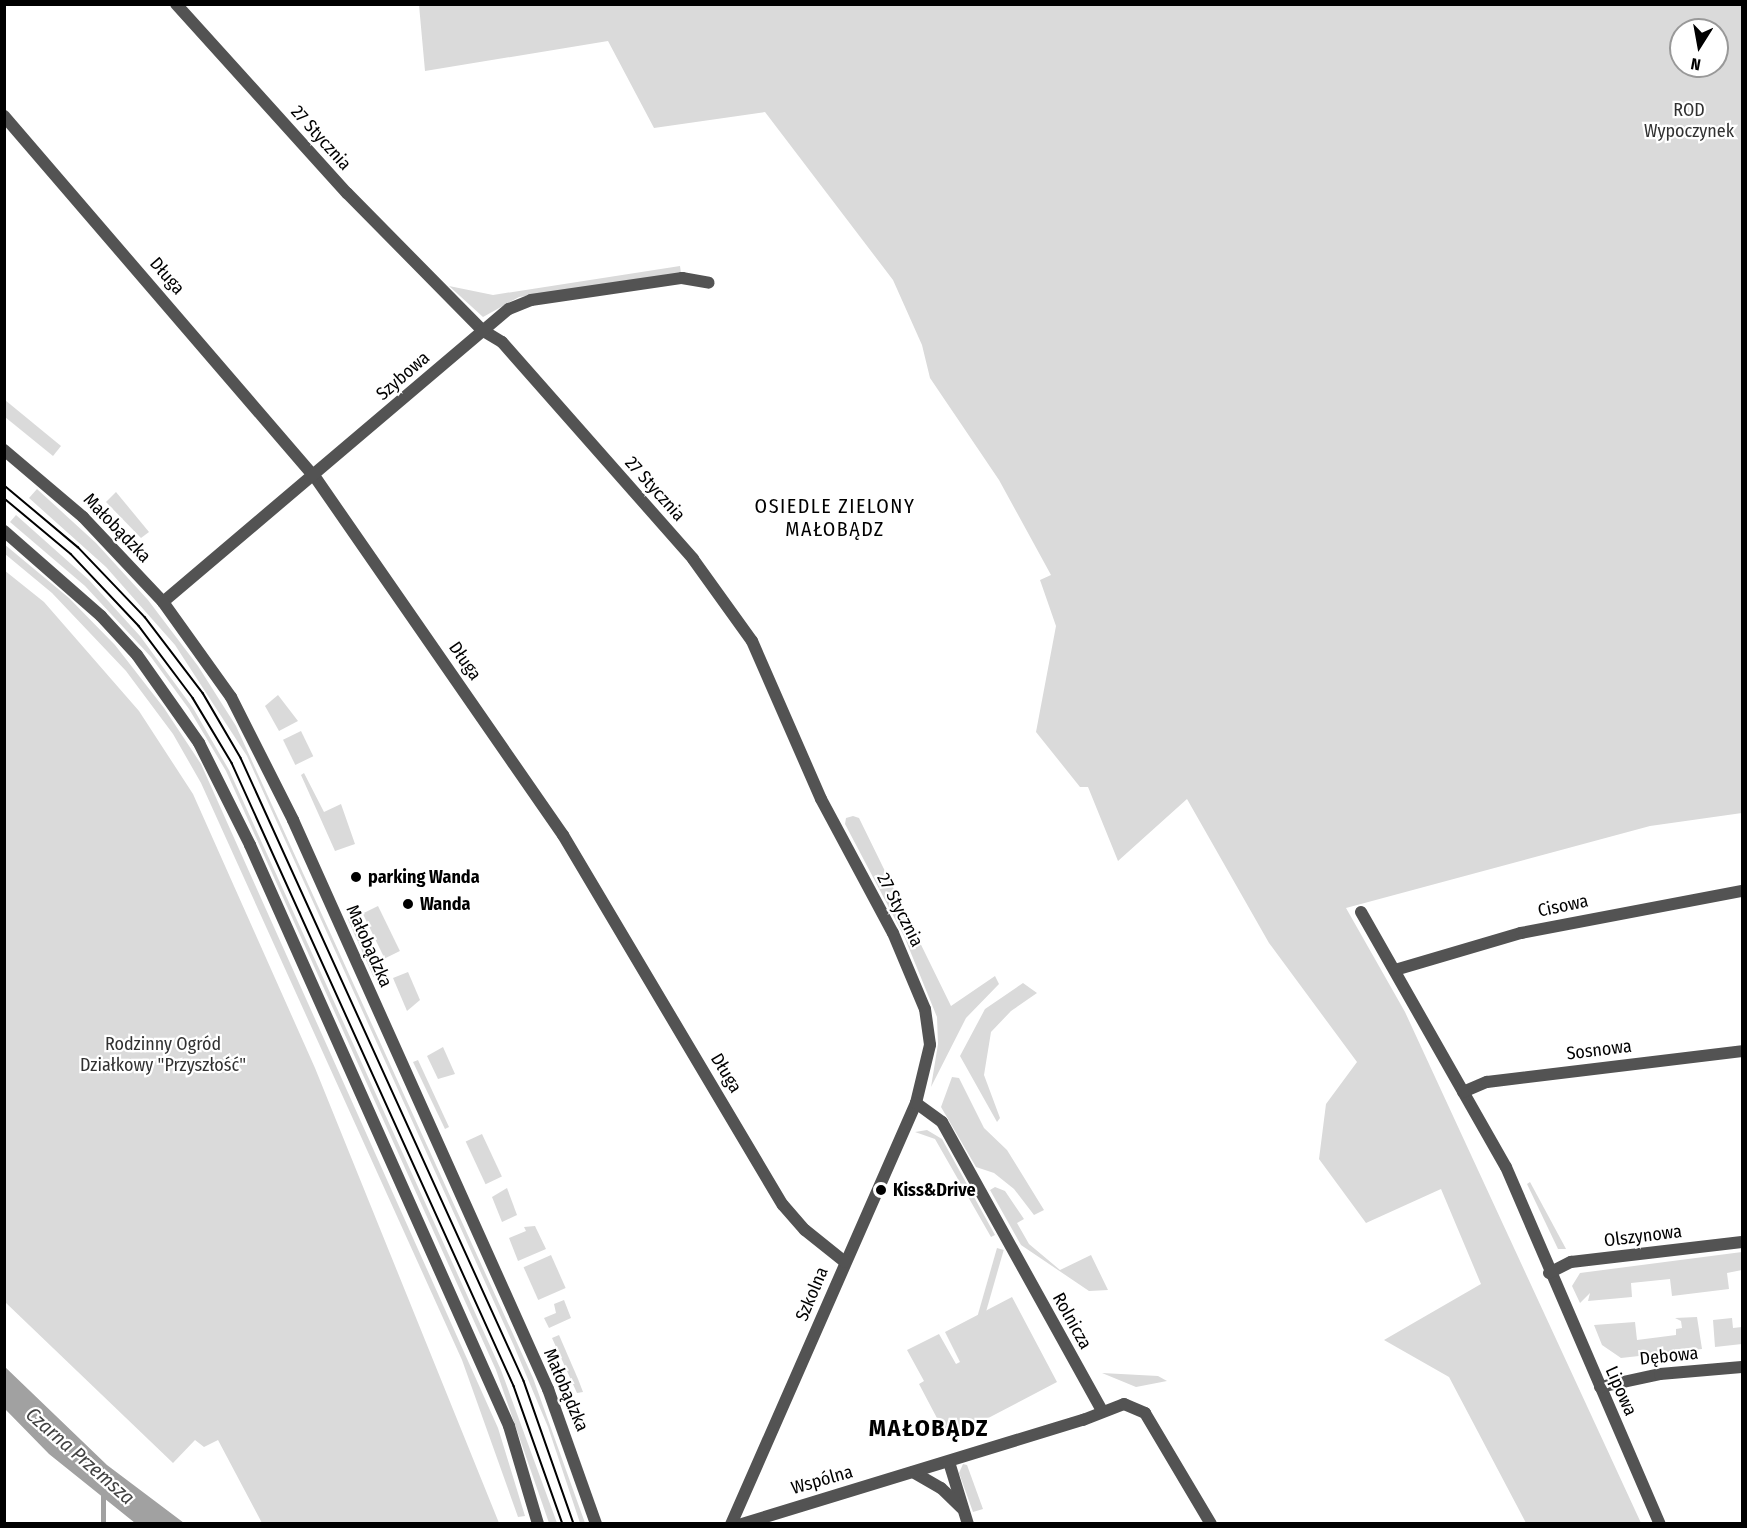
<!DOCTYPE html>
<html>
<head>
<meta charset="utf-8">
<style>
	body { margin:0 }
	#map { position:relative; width:1747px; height:1528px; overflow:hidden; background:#fff; font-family:"Fira Sans Condensed",sans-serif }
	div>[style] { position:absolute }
	.green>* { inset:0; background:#dadada; transform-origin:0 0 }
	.water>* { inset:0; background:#a1a1a1 }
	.stream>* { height:5px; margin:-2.5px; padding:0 2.5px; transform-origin:2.5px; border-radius:2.5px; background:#a1a1a1 }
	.minor>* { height:12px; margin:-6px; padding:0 6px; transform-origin:6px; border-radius:6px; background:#535353 }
	.tertiary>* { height:12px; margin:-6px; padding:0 6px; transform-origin:6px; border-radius:6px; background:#535353 }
	.tram>* { height:1.5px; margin:-0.75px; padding:0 0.75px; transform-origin:0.75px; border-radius:0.75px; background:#000 }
	.dots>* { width:16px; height:16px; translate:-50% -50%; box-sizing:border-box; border:3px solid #fff; border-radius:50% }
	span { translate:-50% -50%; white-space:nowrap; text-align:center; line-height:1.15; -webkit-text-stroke:4.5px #fff; paint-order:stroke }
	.park-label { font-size:18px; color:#313131 }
	.street-label { font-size:18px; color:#000 }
	.poi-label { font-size:18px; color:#000; font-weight:700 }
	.left { translate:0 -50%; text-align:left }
	.neighbourhood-label { font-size:20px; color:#000; letter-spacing:1.5px }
	.water-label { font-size:20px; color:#424242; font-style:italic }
	.district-label { font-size:24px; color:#000; font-weight:700; letter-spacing:1.5px }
	.frame { position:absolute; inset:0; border:6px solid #000; pointer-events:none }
	.north { position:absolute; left:1669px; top:18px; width:60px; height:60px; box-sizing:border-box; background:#fff; border:2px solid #999; border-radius:50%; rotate:191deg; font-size:16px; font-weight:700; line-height:24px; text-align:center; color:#000 }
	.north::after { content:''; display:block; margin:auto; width:21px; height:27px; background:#000; clip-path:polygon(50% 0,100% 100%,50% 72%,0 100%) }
</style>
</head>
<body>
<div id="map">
	<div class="green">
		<div style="clip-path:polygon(evenodd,419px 5px,1742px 5px,1742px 813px,1650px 826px,1346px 908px,1405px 1012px,1641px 1523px,1526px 1523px,1449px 1377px,1384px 1340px,1481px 1284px,1441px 1189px,1366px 1223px,1319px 1159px,1326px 1104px,1357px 1062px,1269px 943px,1187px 799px,1118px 861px,1088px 787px,1080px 787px,1036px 732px,1056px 626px,1040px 580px,1051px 575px,999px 480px,930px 378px,922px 345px,893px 280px,765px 112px,654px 128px,608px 41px,425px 71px,419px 5px,1681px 30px,1717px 30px,1717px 66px,1681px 66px,1681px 30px)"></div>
		<div style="clip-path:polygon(680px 266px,681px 273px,519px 297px,483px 317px,449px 286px,493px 295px)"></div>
		<div style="clip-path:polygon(5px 400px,61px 446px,53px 456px,5px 417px)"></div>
		<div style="clip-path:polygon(37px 489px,96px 543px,148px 600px,198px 666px,236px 726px,533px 1378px,585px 1523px,580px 1523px,548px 1427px,514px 1346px,247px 756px,175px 645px,106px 567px,29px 498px)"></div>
		<div style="clip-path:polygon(116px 492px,149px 532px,141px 538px,106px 502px)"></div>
		<div style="clip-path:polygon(16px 515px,89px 580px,140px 636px,193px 708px,229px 770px,501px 1370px,557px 1523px,549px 1523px,496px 1370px,226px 771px,189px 709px,151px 657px,85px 586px,10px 522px)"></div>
		<div style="clip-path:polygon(4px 544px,69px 598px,115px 645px,164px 708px,201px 764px,498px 1428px,525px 1516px,518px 1517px,462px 1360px,201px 783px,173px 734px,126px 671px,52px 593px,5px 554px)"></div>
		<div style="clip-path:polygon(4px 570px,44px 602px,139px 711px,193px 794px,315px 1068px,499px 1523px,262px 1523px,218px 1440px,204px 1447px,195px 1440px,173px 1463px,5px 1302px)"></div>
		<div style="clip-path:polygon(278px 695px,298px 721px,279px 731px,265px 706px)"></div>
		<div style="left:301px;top:731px;width:28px;height:20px;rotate:64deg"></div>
		<div style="clip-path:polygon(304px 773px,324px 812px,341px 804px,355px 844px,335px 851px,301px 775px)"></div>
		<div style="clip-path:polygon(853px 816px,859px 818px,951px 1006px,995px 976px,999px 984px,966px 1018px,931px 1087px,938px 1044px,937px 1017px,904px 936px,845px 824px,846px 818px)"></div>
		<div style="left:378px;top:906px;width:50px;height:17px;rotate:64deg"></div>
		<div style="left:354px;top:916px;width:64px;height:7px;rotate:66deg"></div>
		<div style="clip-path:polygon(408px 972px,420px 1000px,407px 1011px,393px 978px)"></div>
		<div style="clip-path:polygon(1023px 983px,1037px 993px,1011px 1011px,991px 1032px,984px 1075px,1000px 1118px,997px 1122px,960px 1056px,985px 1009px)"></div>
		<div style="clip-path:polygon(443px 1047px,455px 1074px,438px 1079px,427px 1056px)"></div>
		<div style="clip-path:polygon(418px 1060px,449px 1127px,445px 1129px,413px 1062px)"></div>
		<div style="clip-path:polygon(952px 1077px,959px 1078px,984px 1128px,1007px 1150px,1044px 1210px,1034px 1215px,1014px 1189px,994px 1173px,976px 1167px,941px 1107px)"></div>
		<div style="clip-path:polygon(927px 1130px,942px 1139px,995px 1235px,991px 1237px,935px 1139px,915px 1132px)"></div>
		<div style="left:482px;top:1134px;width:47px;height:18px;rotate:65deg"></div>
		<div style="clip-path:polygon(1530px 1182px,1565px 1247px,1566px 1249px,1558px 1249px,1527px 1184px)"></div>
		<div style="clip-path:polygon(995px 1187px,1005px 1191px,1024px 1219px,1017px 1223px,1029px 1244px,1060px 1270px,1091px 1255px,1108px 1290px,1089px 1291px,1021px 1245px,990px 1190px)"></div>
		<div style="clip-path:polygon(507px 1188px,517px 1215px,502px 1222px,492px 1197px)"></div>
		<div style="clip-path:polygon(535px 1226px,546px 1249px,518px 1261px,509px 1238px,526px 1231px,524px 1227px)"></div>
		<div style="left:997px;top:1248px;width:7px;height:155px;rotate:16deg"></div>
		<div style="clip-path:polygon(1742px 1252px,1742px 1270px,1727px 1273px,1729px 1289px,1672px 1296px,1670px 1279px,1631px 1283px,1632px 1297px,1588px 1301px,1590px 1293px,1580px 1303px,1572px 1286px,1580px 1273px)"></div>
		<div style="left:551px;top:1255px;width:36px;height:30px;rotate:66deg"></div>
		<div style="clip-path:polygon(1012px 1297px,1057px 1382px,948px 1439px,919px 1384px,924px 1381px,907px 1350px,939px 1334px,956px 1364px,960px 1362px,945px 1332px)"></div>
		<div style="clip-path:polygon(564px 1300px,571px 1318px,549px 1328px,544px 1318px,556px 1313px,554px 1304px)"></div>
		<div style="clip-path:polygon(1697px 1317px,1702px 1349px,1621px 1358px,1602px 1345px,1594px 1325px,1635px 1322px,1637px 1340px,1676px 1335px,1676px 1329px,1682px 1328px,1681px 1321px,1675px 1318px)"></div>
		<div style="clip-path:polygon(1732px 1318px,1733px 1328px,1742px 1327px,1742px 1344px,1715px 1347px,1713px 1320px)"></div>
		<div style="clip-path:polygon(559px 1335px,578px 1379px,583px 1392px,577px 1393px,552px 1338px)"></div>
		<div style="clip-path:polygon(1102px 1373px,1158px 1376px,1167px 1381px,1136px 1387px)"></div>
		<div style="clip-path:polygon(963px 1464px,967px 1465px,983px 1509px,973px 1512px,959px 1473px)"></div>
	</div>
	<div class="water">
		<div style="clip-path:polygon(4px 1366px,107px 1465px,184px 1523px,135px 1523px,49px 1454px,5px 1409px)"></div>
	</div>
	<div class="stream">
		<div style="left:103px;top:1524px;width:32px;rotate:-90deg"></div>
	</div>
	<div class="minor">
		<div style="left:176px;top:4px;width:255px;rotate:47.9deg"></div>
		<div style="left:347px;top:193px;width:192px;rotate:45.4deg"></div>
		<div style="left:482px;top:330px;width:23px;rotate:31deg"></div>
		<div style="left:502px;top:342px;width:289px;rotate:48.6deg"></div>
		<div style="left:693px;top:559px;width:101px;rotate:54.3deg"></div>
		<div style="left:752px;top:641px;width:172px;rotate:66.4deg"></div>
		<div style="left:821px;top:799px;width:152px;rotate:61.8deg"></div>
		<div style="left:893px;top:933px;width:82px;rotate:67.2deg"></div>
		<div style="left:925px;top:1009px;width:36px;rotate:82deg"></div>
		<div style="left:930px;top:1045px;width:60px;rotate:103.6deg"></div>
		<div style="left:916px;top:1103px;width:460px;rotate:113.7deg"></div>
		<div style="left:4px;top:116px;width:476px;rotate:49.3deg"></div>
		<div style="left:315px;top:477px;width:436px;rotate:55.3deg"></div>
		<div style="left:563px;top:835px;width:430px;rotate:59.3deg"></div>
		<div style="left:783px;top:1205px;width:33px;rotate:49deg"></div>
		<div style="left:805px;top:1230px;width:51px;rotate:38.7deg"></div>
		<div style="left:163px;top:602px;width:453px;rotate:-40.3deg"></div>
		<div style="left:509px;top:309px;width:24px;rotate:-22deg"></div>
		<div style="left:531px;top:300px;width:153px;rotate:-8.3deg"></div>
		<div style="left:682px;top:278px;width:27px;rotate:10deg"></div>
		<div style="left:1361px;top:912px;width:293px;rotate:60.4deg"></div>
		<div style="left:1506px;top:1167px;width:389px;rotate:66.7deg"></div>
		<div style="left:1395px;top:970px;width:131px;rotate:-16.4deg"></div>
		<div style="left:1521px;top:933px;width:225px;rotate:-10.8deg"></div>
		<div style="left:1463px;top:1092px;width:26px;rotate:-23deg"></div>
		<div style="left:1487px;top:1082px;width:257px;rotate:-6.9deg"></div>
		<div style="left:916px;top:1103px;width:32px;rotate:36deg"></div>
		<div style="left:942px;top:1122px;width:330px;rotate:61deg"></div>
		<div style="left:1549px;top:1273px;width:25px;rotate:-27deg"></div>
		<div style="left:1571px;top:1262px;width:172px;rotate:-6.7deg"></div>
		<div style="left:1600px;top:1387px;width:61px;rotate:-12.2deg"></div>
		<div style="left:1660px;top:1374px;width:82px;rotate:-4.9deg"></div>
		<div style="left:949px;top:1462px;width:65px;rotate:73deg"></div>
		<div style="left:913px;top:1472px;width:32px;rotate:30deg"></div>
		<div style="left:941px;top:1488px;width:29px;rotate:44deg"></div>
		<div style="left:742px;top:1524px;width:357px;rotate:-17deg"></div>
		<div style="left:1083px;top:1420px;width:44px;rotate:-21.3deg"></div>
		<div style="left:1124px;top:1404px;width:23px;rotate:23deg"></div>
		<div style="left:1145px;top:1413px;width:129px;rotate:59.3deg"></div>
	</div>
	<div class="tertiary">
		<div style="left:4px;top:450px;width:104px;rotate:40.3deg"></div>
		<div style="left:83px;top:517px;width:117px;rotate:46.7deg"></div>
		<div style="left:163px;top:602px;width:117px;rotate:54.4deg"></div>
		<div style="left:231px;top:697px;width:138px;rotate:63.2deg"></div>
		<div style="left:293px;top:820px;width:624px;rotate:65.86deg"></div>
		<div style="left:548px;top:1389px;width:143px;rotate:70.4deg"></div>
		<div style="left:4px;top:531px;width:129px;rotate:41.2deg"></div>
		<div style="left:101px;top:616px;width:53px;rotate:47.3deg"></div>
		<div style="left:137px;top:655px;width:108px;rotate:54.8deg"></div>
		<div style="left:199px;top:743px;width:114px;rotate:63.4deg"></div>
		<div style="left:250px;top:845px;width:636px;rotate:65.97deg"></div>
		<div style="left:509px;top:1426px;width:102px;rotate:73.5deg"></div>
	</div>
	<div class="tram">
		<div style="left:4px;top:485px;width:97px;rotate:40deg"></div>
		<div style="left:78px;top:547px;width:97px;rotate:46.3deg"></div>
		<div style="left:145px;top:617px;width:96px;rotate:52.7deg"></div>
		<div style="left:203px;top:693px;width:75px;rotate:59.7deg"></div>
		<div style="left:241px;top:758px;width:684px;rotate:65.57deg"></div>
		<div style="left:524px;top:1381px;width:151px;rotate:70.7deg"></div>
		<div style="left:4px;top:498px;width:87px;rotate:39.9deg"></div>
		<div style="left:71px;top:554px;width:99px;rotate:46.6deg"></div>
		<div style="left:139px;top:626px;width:90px;rotate:53.1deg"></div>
		<div style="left:193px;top:698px;width:76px;rotate:59deg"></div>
		<div style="left:232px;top:763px;width:684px;rotate:65.65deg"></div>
		<div style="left:514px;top:1386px;width:146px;rotate:70.5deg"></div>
	</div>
	<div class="dots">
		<div style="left:356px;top:877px;background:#000"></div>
		<div style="left:408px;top:904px;background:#000"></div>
		<div style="left:881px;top:1190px;background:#000"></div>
	</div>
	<div class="park-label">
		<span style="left:1689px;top:121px">ROD<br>Wypoczynek</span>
		<span style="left:163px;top:1055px">Rodzinny Ogród<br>Działkowy "Przyszłość"</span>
	</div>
	<div class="street-label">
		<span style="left:321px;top:138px;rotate:48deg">27 Stycznia</span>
		<span style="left:167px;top:276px;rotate:49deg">Długa</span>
		<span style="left:403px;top:376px;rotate:-41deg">Szybowa</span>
		<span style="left:655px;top:489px;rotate:48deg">27 Stycznia</span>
		<span style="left:117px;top:528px;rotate:46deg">Małobądzka</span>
		<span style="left:465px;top:661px;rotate:55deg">Długa</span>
		<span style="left:1563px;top:906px;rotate:-12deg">Cisowa</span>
		<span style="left:900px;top:910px;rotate:63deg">27 Stycznia</span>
		<span style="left:369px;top:946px;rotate:66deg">Małobądzka</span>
		<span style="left:1599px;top:1050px;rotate:-7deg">Sosnowa</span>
		<span style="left:726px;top:1073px;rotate:59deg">Długa</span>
		<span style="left:1643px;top:1236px;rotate:-7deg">Olszynowa</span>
		<span style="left:812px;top:1294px;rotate:-67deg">Szkolna</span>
		<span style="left:1072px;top:1321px;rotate:61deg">Rolnicza</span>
		<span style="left:1669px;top:1356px;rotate:-6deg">Dębowa</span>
		<span style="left:566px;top:1390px;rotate:67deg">Małobądzka</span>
		<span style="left:1621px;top:1391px;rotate:66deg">Lipowa</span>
		<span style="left:822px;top:1480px;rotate:-16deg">Wspólna</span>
	</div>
	<div class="poi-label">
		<span class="left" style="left:368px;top:877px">parking Wanda</span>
		<span class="left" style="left:420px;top:904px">Wanda</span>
		<span class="left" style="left:893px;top:1190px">Kiss&amp;Drive</span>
	</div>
	<div class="neighbourhood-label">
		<span style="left:835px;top:518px">OSIEDLE ZIELONY<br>MAŁOBĄDZ</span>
	</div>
	<div class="water-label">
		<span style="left:80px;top:1456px;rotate:41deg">Czarna Przemsza</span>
	</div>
	<div class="district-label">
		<span style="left:929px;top:1429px">MAŁOBĄDZ</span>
	</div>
	<div class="frame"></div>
	<div class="north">N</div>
</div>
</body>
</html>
